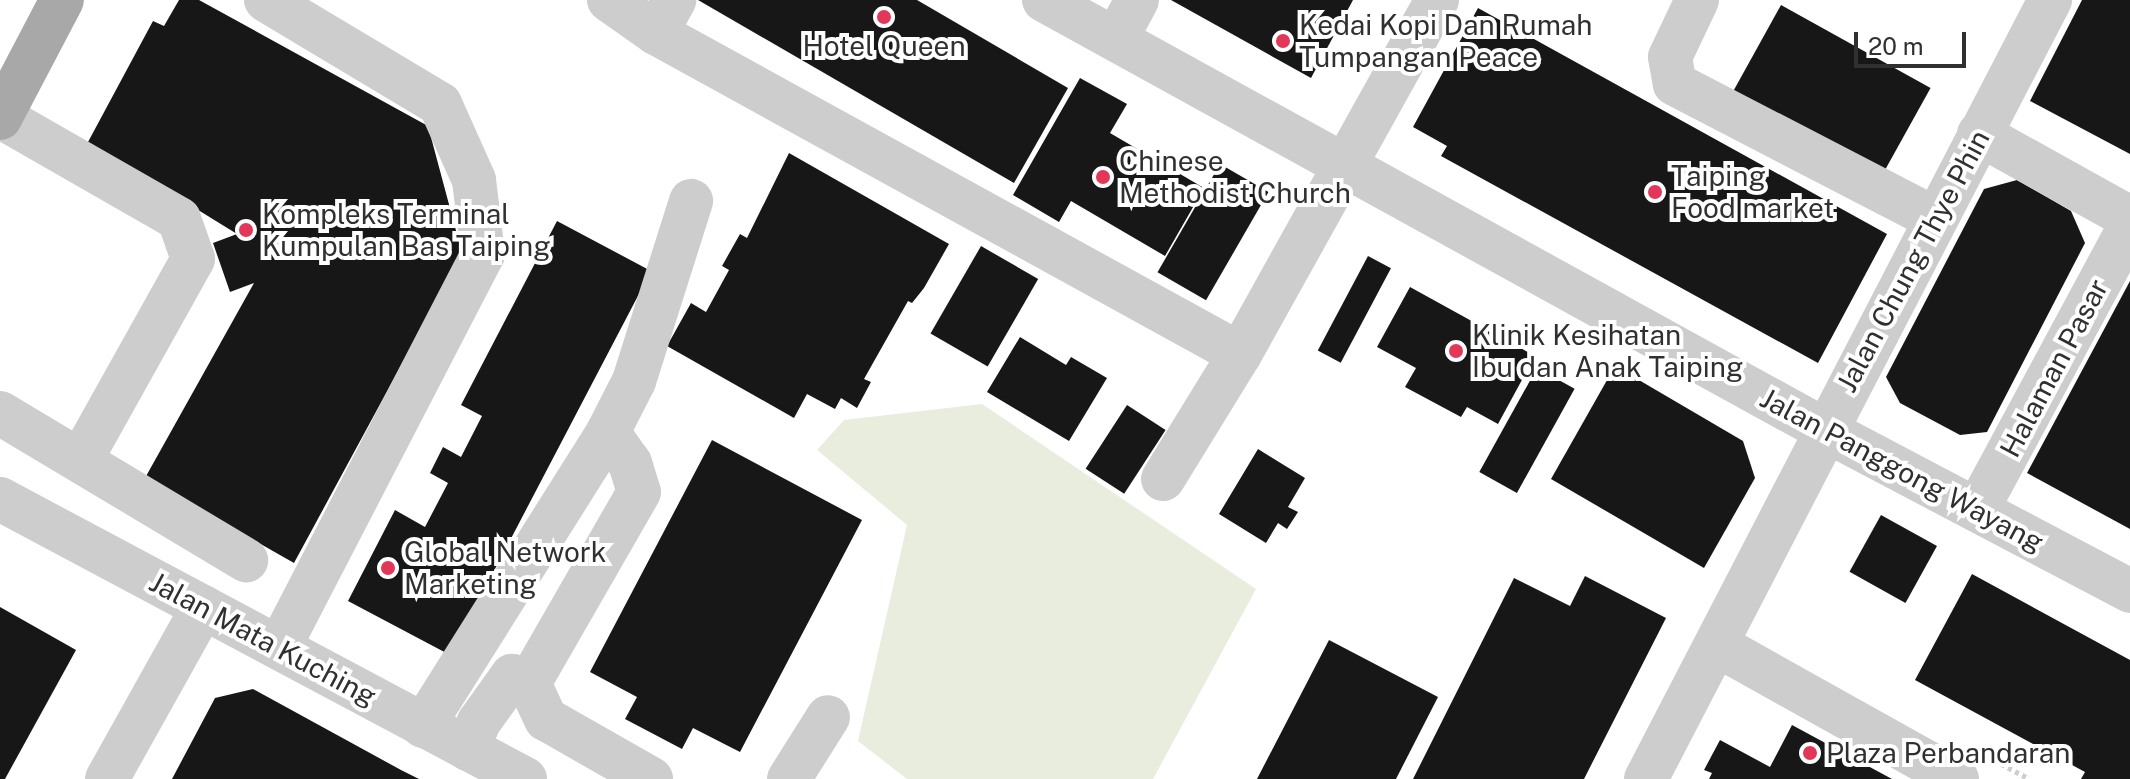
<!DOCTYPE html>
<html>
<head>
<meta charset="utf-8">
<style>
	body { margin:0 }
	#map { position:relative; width:2130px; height:779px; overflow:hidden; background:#fff; font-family:"Public Sans",sans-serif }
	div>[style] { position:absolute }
	.green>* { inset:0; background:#e8edde }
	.building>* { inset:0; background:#171717; transform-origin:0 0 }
	.path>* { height:5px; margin-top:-2.5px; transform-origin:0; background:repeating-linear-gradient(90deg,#cdcdcd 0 4px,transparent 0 8px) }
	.minor>* { height:44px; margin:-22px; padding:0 22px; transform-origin:22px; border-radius:22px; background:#cdcdcd }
	.major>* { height:44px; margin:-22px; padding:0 22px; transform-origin:22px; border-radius:22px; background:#a8a8a8 }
	.dots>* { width:22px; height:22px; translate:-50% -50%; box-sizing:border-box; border:4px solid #fff; border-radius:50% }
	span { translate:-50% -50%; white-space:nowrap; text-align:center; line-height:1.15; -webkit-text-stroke:8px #fff; paint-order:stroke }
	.poi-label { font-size:28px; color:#303030 }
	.left { translate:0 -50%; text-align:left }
	.street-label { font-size:28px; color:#303030 }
	.scale { position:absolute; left:1854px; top:32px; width:112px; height:36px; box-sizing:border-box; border:4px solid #303030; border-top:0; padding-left:10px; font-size:24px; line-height:28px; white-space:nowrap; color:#303030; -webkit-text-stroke:6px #fff; paint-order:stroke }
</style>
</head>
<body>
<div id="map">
	<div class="green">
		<div style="clip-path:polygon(982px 404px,1256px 589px,1153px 779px,907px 779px,858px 741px,907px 525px,817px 450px,844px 420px)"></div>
	</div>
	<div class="building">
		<div style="clip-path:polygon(179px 0,199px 0,428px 126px,462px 253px,294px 563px,145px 478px,254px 283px,230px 292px,213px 243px,237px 234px,88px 142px,153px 21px,164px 26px)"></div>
		<div style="clip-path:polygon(698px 0,917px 0,1068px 88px,1014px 183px)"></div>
		<div style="clip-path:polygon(1171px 0,1353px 0,1311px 78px)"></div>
		<div style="clip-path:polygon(2082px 0,2130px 0,2130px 154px,2030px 101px)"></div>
		<div style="left:1781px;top:5px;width:171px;height:102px;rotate:29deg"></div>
		<div style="clip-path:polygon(1478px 8px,1887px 234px,1818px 363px,1441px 156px,1447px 146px,1413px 127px)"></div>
		<div style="clip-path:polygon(1080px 78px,1127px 104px,1110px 133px,1204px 188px,1165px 256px,1071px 201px,1059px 222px,1013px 195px)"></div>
		<div style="clip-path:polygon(789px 153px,949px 244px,924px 288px,912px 303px,908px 301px,864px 379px,871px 382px,857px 408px,841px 398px,835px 409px,807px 394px,794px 418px,667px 346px,691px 303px,706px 312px,729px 270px,722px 266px,740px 234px,747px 238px)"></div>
		<div style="left:1220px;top:164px;width:56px;height:125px;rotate:30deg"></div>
		<div style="clip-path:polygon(2017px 180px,2071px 211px,2085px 243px,1987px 432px,1960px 435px,1900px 403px,1886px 377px,1984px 189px)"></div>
		<div style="clip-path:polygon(557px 221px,651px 271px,450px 655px,348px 601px,395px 510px,425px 527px,448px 483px,430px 473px,443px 447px,461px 457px,482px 416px,461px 405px)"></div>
		<div style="left:981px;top:246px;width:66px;height:101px;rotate:30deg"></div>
		<div style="left:1368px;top:256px;width:26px;height:107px;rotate:28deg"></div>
		<div style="clip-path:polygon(2130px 281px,2130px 529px,2027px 473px)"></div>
		<div style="clip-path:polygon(1410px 287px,1535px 356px,1498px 424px,1467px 407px,1461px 417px,1405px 387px,1416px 368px,1377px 347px)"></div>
		<div style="clip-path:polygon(1020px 337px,1066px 365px,1071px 357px,1107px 378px,1069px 441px,987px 392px)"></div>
		<div style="clip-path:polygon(1615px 366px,1743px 441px,1755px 478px,1704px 568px,1551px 479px)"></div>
		<div style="left:1537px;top:368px;width:43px;height:119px;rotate:29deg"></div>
		<div style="left:1127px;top:405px;width:46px;height:76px;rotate:33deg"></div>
		<div style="clip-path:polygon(712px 440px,862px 520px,740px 752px,693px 728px,682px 749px,625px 719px,637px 697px,590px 672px)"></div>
		<div style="clip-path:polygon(1258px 449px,1305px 478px,1288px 507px,1298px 512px,1287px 529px,1278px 523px,1266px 543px,1219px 514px)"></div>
		<div style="left:1881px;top:515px;width:64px;height:65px;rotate:29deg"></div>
		<div style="clip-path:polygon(1972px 574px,2130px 660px,2130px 779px,2081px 779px,2085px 772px,1915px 680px)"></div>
		<div style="clip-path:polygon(1585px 576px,1666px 618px,1584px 779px,1413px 779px,1514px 578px,1570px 606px)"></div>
		<div style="clip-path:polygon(0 607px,76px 650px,5px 779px,0 779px)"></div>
		<div style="clip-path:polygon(1329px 640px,1438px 697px,1396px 779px,1257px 779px)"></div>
		<div style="clip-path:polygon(253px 689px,401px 770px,419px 779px,172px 779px,215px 698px)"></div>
		<div style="clip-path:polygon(1792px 725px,1892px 779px,1709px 779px,1712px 773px,1704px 770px,1720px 740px,1770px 767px)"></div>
	</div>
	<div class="path">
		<div style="left:1994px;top:760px;width:40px;rotate:28deg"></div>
	</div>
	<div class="minor">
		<div style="left:266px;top:0;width:203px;rotate:30.9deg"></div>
		<div style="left:440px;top:104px;width:83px;rotate:65.9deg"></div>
		<div style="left:474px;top:180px;width:75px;rotate:83.1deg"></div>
		<div style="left:483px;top:254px;width:443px;rotate:117.4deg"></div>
		<div style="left:609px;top:0;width:57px;rotate:35.1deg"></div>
		<div style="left:656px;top:33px;width:666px;rotate:28.8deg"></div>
		<div style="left:1044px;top:0;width:892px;rotate:28.84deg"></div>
		<div style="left:1825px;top:430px;width:345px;rotate:27.8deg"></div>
		<div style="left:1697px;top:0;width:63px;rotate:115.3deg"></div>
		<div style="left:1670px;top:57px;width:27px;rotate:80deg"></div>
		<div style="left:1675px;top:84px;width:293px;rotate:27.4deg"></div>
		<div style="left:656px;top:33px;width:38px;rotate:-61deg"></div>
		<div style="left:1116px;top:39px;width:44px;rotate:-61.7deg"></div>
		<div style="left:1px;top:117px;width:205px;rotate:29.8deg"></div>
		<div style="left:179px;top:219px;width:42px;rotate:70.7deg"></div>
		<div style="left:193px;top:259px;width:229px;rotate:119.2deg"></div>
		<div style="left:1979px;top:134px;width:173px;rotate:29.1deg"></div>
		<div style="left:0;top:413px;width:287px;rotate:30.9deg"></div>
		<div style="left:608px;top:432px;width:38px;rotate:55deg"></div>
		<div style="left:630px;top:463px;width:30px;rotate:73deg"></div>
		<div style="left:639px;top:492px;width:220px;rotate:119.9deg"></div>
		<div style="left:529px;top:683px;width:40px;rotate:65deg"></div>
		<div style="left:546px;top:719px;width:121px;rotate:29.7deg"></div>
		<div style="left:1163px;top:479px;width:147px;rotate:-58.4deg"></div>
		<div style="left:1240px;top:354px;width:405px;rotate:-60.9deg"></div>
		<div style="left:0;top:499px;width:595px;rotate:28.07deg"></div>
		<div style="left:1977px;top:510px;width:323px;rotate:-61.7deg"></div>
		<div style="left:1717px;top:645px;width:275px;rotate:29.2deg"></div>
		<div style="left:423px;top:726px;width:347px;rotate:-57.8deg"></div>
		<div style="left:608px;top:432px;width:57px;rotate:-63deg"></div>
		<div style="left:634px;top:381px;width:189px;rotate:-72.4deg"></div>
		<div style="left:468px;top:749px;width:29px;rotate:-68deg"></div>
		<div style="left:479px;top:722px;width:57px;rotate:-54.3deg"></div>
		<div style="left:512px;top:676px;width:18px;rotate:22deg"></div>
		<div style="left:107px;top:779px;width:197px;rotate:-60.8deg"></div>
		<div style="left:789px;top:779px;width:73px;rotate:-57.8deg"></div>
		<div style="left:1646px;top:779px;width:878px;rotate:-62.59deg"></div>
	</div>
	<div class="major">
		<div style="left:0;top:118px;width:133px;rotate:-62.3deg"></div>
	</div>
	<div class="dots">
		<div style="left:884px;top:17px;background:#e23758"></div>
		<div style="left:1283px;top:41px;background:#e23758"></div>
		<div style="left:1103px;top:177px;background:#e23758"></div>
		<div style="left:1655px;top:192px;background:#e23758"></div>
		<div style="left:246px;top:230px;background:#e23758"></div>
		<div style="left:1456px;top:351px;background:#e23758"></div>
		<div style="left:388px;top:568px;background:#e23758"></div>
		<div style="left:1810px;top:753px;background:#e23758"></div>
	</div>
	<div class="poi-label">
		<span class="left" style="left:1299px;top:41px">Kedai Kopi Dan Rumah<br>Tumpangan Peace</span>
		<span style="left:884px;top:46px">Hotel Queen</span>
		<span class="left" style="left:1119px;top:177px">Chinese<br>Methodist Church</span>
		<span class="left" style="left:1671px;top:192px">Taiping<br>Food market</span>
		<span class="left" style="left:262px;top:230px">Kompleks Terminal<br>Kumpulan Bas Taiping</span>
		<span class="left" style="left:1472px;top:351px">Klinik Kesihatan<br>Ibu dan Anak Taiping</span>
		<span class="left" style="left:404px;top:568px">Global Network<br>Marketing</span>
		<span class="left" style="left:1826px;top:753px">Plaza Perbandaran</span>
	</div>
	<div class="street-label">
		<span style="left:1913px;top:261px;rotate:-62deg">Jalan Chung Thye Phin</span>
		<span style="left:2054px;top:368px;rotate:-62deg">Halaman Pasar</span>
		<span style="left:1902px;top:470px;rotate:28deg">Jalan Panggong Wayang</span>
		<span style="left:263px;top:639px;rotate:28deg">Jalan Mata Kuching</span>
	</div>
	<div class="scale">20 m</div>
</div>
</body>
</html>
